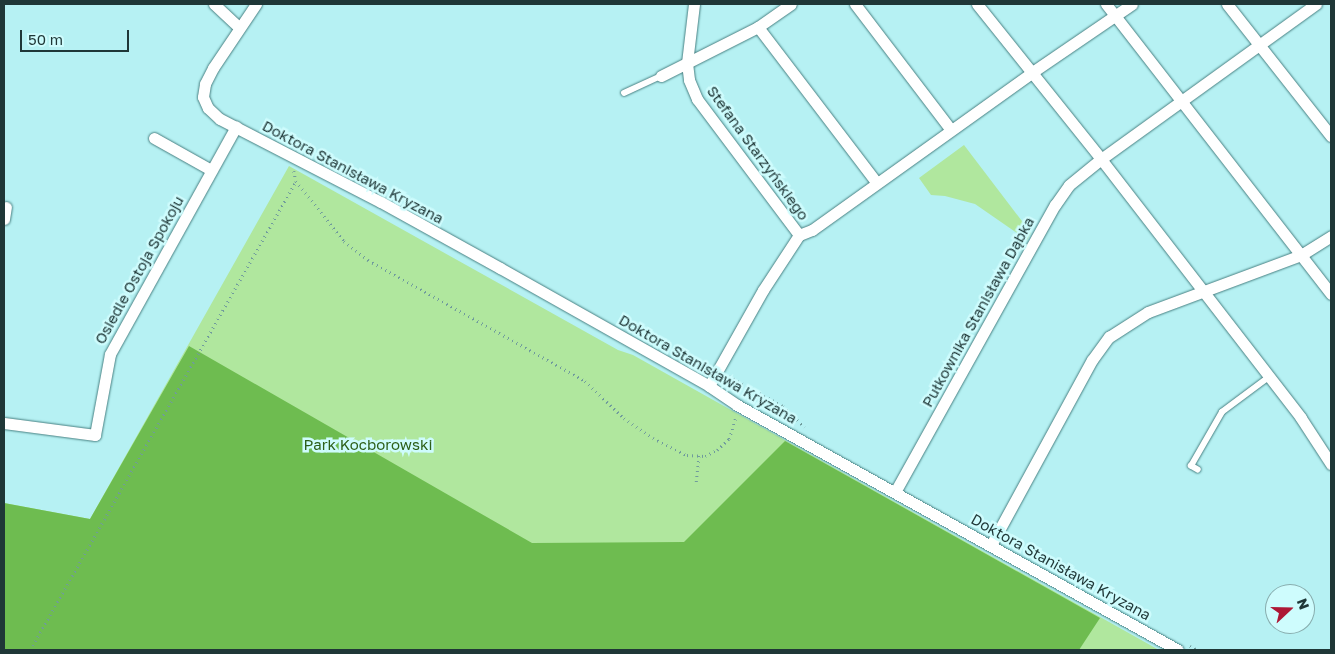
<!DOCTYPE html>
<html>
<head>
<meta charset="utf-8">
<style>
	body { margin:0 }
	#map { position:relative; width:1335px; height:654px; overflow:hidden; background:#b6f1f3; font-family:"Golos Text",sans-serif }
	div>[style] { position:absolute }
	.green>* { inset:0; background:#b0e79e }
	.forest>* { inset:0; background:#6ebc50 }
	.path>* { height:2.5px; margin-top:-1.25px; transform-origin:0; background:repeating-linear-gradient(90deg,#709b9c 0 1px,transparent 0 5px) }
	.roads { filter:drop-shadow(0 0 1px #488082) drop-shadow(0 0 1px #488082) }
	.service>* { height:5.5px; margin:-2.75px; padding:0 2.75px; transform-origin:2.75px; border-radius:2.75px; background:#fff }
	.minor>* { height:11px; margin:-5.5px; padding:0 5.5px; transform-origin:5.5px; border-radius:5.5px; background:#fff }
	span { translate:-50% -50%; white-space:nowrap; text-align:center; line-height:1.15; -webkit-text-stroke:5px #cefcfd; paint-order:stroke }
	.street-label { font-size:15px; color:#1f3737 }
	.park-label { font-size:15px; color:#2d5f18 }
	.frame { position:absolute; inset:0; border:5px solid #1f3737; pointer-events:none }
	.north { position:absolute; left:1265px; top:584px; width:50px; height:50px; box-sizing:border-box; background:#cefcfd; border:1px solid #88adae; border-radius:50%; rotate:69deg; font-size:14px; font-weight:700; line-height:20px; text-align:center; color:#1f3737 }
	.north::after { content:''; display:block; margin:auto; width:18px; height:22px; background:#ad1836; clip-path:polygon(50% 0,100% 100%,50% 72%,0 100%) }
	.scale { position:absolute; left:20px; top:30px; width:109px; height:22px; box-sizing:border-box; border:2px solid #1f3737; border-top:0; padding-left:6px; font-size:15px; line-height:18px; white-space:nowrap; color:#1f3737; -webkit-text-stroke:4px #cefcfd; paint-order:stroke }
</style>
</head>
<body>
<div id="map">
	<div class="green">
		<div style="clip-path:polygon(964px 145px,1031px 233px,1027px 240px,975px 204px,945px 196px,931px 195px,919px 178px)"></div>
		<div style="clip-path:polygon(289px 166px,618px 350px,633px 355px,1159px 650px,4px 650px,4px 503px,90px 519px)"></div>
	</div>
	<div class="forest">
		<div style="clip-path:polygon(189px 346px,532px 543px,684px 542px,785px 441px,1100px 618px,1079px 650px,4px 650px,4px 503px,90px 519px)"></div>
	</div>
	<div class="path">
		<div style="left:294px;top:171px;width:10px;rotate:79deg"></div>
		<div style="left:296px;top:181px;width:77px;rotate:51.3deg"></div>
		<div style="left:344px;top:241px;width:31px;rotate:38deg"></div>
		<div style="left:368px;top:260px;width:248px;rotate:29.1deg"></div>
		<div style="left:585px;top:381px;width:54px;rotate:43.5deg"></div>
		<div style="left:624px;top:418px;width:35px;rotate:35deg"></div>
		<div style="left:653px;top:438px;width:38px;rotate:27deg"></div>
		<div style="left:687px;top:455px;width:18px;rotate:3deg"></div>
		<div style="left:705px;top:456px;width:13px;rotate:-27deg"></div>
		<div style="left:717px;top:450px;width:16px;rotate:-43deg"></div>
		<div style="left:729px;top:439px;width:21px;rotate:-73deg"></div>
		<div style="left:729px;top:376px;width:62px;rotate:29.1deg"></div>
		<div style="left:783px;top:406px;width:30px;rotate:44deg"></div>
		<div style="left:696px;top:482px;width:27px;rotate:-84deg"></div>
		<div style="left:1190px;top:646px;width:9px;rotate:27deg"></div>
		<div style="left:30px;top:650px;width:539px;rotate:-60.44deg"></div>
	</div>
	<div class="roads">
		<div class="service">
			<div style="left:624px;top:93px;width:41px;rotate:-24.7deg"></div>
			<div style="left:1198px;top:470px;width:8px;rotate:-150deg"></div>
			<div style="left:1191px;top:466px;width:62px;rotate:-60.1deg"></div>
			<div style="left:1222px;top:412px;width:59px;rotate:-36.7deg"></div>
		</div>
		<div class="minor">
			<div style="left:214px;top:4px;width:34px;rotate:43deg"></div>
			<div style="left:256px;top:4px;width:77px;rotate:123.9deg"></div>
			<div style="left:213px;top:68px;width:18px;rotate:117deg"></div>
			<div style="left:205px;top:84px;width:13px;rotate:99deg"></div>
			<div style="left:203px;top:97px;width:12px;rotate:66deg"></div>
			<div style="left:208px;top:108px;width:16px;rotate:43deg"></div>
			<div style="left:220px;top:119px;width:181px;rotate:27.3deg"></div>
			<div style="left:381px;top:202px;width:136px;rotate:29deg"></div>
			<div style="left:500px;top:268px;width:240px;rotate:29.4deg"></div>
			<div style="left:709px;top:386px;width:34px;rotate:34deg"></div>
			<div style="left:737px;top:405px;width:504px;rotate:29.05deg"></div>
			<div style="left:694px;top:4px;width:59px;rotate:96.8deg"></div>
			<div style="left:687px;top:63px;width:17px;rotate:83deg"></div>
			<div style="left:689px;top:80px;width:21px;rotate:67deg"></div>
			<div style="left:697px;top:99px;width:170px;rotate:53.1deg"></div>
			<div style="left:799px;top:235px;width:66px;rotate:123.2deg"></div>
			<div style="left:763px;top:290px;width:110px;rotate:119.4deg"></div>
			<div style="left:855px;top:4px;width:158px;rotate:52.7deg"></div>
			<div style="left:977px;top:4px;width:198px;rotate:51.3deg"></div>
			<div style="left:1101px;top:159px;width:327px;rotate:52.3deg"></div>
			<div style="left:1301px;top:418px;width:55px;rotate:56.9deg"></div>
			<div style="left:1106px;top:4px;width:367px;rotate:52.2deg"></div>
			<div style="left:1227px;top:4px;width:168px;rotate:51.8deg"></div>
			<div style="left:758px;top:27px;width:196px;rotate:52.7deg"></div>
			<div style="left:661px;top:76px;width:109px;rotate:-26.8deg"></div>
			<div style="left:758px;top:27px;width:40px;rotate:-34.9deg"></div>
			<div style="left:154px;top:138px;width:65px;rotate:29.3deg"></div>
			<div style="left:4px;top:219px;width:12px;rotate:-81deg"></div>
			<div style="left:799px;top:235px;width:14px;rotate:-21deg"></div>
			<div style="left:812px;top:230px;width:269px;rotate:-35.6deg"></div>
			<div style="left:1031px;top:73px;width:122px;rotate:-34.3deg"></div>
			<div style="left:4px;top:423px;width:92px;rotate:7.5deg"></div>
			<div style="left:95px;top:435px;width:82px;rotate:-79.5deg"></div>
			<div style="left:110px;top:354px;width:260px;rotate:-61deg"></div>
			<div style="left:895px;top:492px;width:329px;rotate:-60.9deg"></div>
			<div style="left:1055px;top:205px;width:24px;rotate:-55deg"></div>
			<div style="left:1069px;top:185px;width:41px;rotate:-39.1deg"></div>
			<div style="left:1101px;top:159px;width:265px;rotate:-35.8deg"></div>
			<div style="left:991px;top:545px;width:211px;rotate:-61.4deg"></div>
			<div style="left:1092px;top:360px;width:29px;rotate:-54deg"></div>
			<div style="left:1109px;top:337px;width:46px;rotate:-32.7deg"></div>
			<div style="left:1148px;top:312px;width:163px;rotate:-20.4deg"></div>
			<div style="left:1301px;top:255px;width:36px;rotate:-32deg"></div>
		</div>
	</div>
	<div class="street-label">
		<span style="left:758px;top:153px;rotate:54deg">Stefana Starzyńskiego</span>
		<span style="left:353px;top:172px;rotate:28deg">Doktora Stanisława Kryzana</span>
		<span style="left:139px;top:270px;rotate:-61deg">Osiedle Ostoja Spokoju</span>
		<span style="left:978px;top:312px;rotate:-61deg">Pułkownika Stanisława Dąbka</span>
		<span style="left:708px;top:369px;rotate:30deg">Doktora Stanisława Kryzana</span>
		<span style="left:1061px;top:567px;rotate:29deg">Doktora Stanisława Kryzana</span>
	</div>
	<div class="park-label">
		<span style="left:368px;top:445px">Park Kocborowski</span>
	</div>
	<div class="frame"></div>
	<div class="north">N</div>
	<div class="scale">50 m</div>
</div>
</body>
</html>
